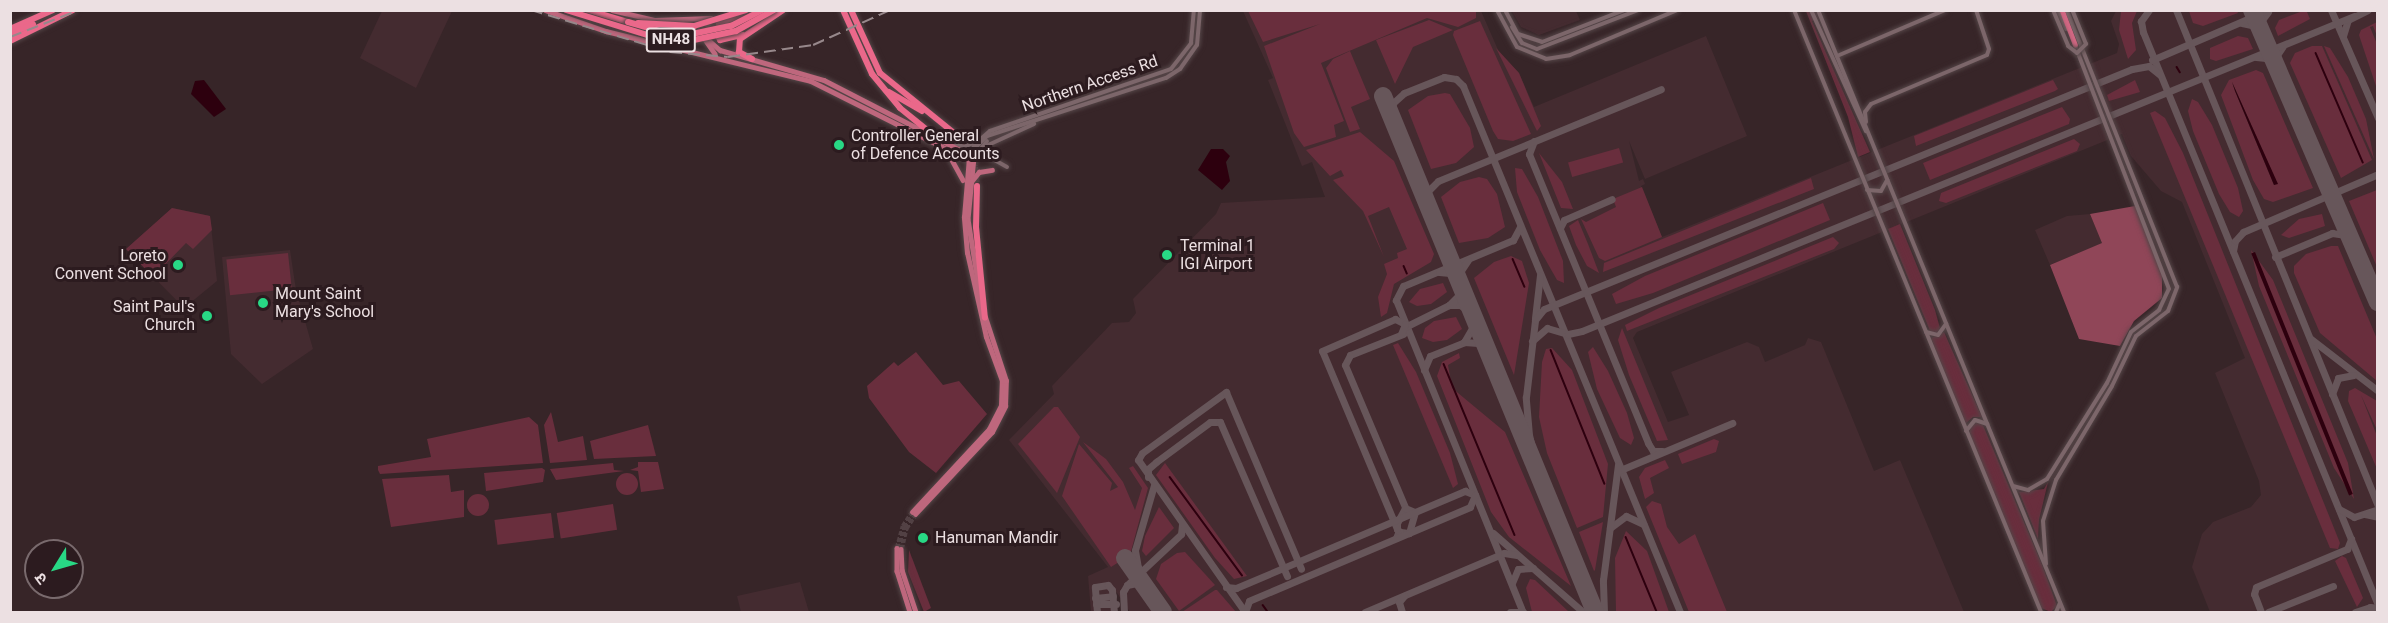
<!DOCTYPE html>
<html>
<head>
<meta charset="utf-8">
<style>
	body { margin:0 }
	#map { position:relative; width:2388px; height:623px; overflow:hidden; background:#372528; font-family:Roboto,"Noto Sans Devanagari",sans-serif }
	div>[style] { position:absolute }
	.built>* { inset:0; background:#442b30 }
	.green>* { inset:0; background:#692e3d; transform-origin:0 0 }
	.round { border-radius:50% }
	.forest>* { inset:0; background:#904658 }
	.water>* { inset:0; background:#2d000e; transform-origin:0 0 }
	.stream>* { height:1.5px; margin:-0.75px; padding:0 0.75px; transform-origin:0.75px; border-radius:0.75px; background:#2d000e }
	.taxiway>* { height:7px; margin:-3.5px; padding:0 3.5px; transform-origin:3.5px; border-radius:3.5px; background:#67565a }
	.runway>* { height:18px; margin:-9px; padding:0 9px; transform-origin:9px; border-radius:9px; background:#67565a }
	.primary-tunnel>* { height:4.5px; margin-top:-2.25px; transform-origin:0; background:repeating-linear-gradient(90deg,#524144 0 4.5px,transparent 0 6.5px) }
	.motorway-tunnel>* { height:6px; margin-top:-3px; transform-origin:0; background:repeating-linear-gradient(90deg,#524144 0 6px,transparent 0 9px) }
	.roads { filter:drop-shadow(0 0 2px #544547) drop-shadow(0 0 2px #544547) }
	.secondary>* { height:4px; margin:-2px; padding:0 2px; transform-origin:2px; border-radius:2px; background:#7c666a }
	.primary>* { height:4.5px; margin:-2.25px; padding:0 2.25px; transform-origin:2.25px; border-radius:2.25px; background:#be677d }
	.trunk>* { height:5px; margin:-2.5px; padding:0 2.5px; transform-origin:2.5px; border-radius:2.5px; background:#d46884 }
	.motorway>* { height:6px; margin:-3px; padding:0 3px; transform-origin:3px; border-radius:3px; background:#ea688a }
	.rail>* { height:1.5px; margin-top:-0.75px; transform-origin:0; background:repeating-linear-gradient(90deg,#97888b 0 12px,transparent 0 18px) }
	.bridges { filter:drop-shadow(0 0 2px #544547) drop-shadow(0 0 2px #544547) }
	.secondary-bridge>* { height:4px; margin:-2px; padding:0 2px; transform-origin:2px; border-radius:2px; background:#7c666a }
	.motorway-bridge>* { height:6px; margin:-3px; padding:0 3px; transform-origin:3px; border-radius:3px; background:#ea688a }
	.dots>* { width:16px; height:16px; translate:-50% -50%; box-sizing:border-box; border:3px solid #2c1b1f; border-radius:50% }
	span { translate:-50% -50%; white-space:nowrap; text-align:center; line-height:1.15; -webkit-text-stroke:6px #2c1b1f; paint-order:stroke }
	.shield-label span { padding:2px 4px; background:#2c1b1f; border:2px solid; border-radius:4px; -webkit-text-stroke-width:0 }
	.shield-label { font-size:15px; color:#ece0e2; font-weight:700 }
	.street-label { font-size:16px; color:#ece0e2 }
	.poi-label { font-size:16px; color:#ece0e2 }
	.left { translate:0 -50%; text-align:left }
	.right { translate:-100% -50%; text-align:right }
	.frame { position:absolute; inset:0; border:12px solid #ece0e2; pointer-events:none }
	.north { position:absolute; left:24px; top:539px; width:60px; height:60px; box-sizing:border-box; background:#2c1b1f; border:2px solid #796a6d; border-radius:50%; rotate:233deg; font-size:16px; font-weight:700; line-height:24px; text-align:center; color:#ece0e2 }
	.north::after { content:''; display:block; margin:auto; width:21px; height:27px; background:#28d885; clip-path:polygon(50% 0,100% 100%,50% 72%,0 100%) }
</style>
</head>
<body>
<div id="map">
	<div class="built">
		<div style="clip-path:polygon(382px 11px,452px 11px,416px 88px,360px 58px)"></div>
		<div style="clip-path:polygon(1243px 11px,1481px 11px,1499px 52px,1519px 73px,1534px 107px,1706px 36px,1747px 136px,1645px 179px,1629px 141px,1639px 181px,1643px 179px,1645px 184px,1641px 186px,1662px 237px,2117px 53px,2119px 44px,2111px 21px,2116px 11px,2377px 11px,2377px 612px,2210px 612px,2192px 567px,2202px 534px,2213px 522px,2251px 507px,2261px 495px,2259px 481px,2215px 373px,2245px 358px,2182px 202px,2161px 191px,2131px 156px,2122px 134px,1637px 332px,1633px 338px,1668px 422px,1689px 415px,1671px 372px,1747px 342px,1759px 347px,1765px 362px,1805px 345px,1808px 338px,1821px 342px,1874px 471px,1900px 460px,1964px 612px,1130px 612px,1115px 590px,1116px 612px,1091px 612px,1088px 576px,1108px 567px,1009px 440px,1054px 394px,1052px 386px,1112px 323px,1129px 322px,1136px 313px,1133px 299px,1216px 214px,1221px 203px,1325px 197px,1312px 162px,1302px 166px,1268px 80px,1273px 78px)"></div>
		<div style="clip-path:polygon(1512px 11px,1576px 11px,1580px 20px,1539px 35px,1521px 27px)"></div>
		<div style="clip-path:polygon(172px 208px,210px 216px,217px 281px,184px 308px,126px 249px)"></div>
		<div style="clip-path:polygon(2090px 214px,2103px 243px,2050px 265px,2035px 230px,2067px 216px)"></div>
		<div style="clip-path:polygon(290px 250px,296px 290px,313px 349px,262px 384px,231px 354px,222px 257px)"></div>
		<div style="clip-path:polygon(800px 582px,809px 612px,741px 612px,737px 596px)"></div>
	</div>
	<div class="green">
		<div style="clip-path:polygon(1476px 11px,1476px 18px,1458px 27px,1427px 18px,1321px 63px,1344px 121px,1334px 125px,1336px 137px,1304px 147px,1294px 133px,1264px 46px,1320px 24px,1263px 42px,1248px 11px)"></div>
		<div style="clip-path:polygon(1806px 11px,1816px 11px,1819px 18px,1812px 21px,1870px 152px,1858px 157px,1848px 117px)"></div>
		<div style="clip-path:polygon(2121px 11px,2137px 11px,2132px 23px,2136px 50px,2128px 59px,2119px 30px)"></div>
		<div style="clip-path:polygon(2189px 11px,2237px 11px,2238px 13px,2203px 26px,2193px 23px)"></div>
		<div style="clip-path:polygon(2300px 12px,2307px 12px,2310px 19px,2278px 36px,2275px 28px,2279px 20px)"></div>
		<div style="clip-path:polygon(1429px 20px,1453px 30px,1413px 47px,1395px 84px,1376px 40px)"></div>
		<div style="clip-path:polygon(1480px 21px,1531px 134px,1513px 141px,1498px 139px,1493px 131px,1453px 35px,1454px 31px)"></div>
		<div style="clip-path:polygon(2377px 22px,2377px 36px,2373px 26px,2370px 27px,2377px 44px,2377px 89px,2359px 35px,2361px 30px)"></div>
		<div style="clip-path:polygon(2238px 36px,2248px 38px,2253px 49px,2216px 61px,2210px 59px,2210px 48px)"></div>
		<div style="clip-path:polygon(2312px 46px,2322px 46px,2372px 160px,2341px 178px,2290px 63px,2295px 53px)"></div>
		<div style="clip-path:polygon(2324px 46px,2330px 48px,2348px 77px,2366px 119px,2374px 159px)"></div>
		<div style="clip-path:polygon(1496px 48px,1519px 73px,1541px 126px,1537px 131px)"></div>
		<div style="clip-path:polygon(1350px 51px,1370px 99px,1351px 107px,1360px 129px,1350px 132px,1326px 68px,1333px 59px)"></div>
		<div style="clip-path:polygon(evenodd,2256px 70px,2263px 73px,2313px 188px,2273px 202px,2264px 199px,2253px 180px,2221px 95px,2229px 80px,2256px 70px,2232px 82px,2277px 183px,2274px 185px,2235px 91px,2232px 82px)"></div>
		<div style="clip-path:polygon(2053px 80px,2058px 89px,2055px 91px,1916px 146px,1914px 136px)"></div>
		<div style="clip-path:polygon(2135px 80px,2140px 92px,2109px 101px,2107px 95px)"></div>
		<div style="clip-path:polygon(1445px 93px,1450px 94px,1470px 128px,1474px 147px,1456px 163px,1431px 169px,1408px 110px,1428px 96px)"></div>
		<div style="clip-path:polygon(2192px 99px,2198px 102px,2212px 125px,2238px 188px,2243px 211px,2239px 217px,2230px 212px,2219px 194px,2193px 131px,2188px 111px)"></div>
		<div style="clip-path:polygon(2062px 107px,2070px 119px,2069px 124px,1930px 180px,1923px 163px)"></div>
		<div style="clip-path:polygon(2155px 111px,2165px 118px,2183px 153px,2340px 543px,2338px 549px,2330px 548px,2150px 113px)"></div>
		<div style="clip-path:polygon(1360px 132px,1394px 161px,1434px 254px,1431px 262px,1394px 284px,1387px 313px,1381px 317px,1378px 297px,1387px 274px,1384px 264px,1398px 258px,1397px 253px,1407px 249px,1389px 207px,1368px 216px,1384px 257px,1363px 211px,1333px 180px,1344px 176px,1341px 170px,1330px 176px,1306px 150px)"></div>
		<div style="clip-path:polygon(2074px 139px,2080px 144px,2077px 151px,1946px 203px,1939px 201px,1941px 193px)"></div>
		<div style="left:1619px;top:148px;width:15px;height:53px;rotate:74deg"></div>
		<div style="clip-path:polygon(1539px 153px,1562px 182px,1573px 209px,1561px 208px)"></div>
		<div style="clip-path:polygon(1515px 168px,1522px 169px,1538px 197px,1563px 261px,1564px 283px,1557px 280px,1540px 250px,1517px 192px)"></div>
		<div style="clip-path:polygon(1479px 177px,1487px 179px,1497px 194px,1505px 227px,1488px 238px,1459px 243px,1441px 197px,1460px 182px)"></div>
		<div style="clip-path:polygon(1811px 178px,1814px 189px,1603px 272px,1604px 263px)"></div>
		<div style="clip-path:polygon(1642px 187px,1662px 237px,1605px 261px,1599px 258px,1581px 219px,1586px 222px,1616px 207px,1613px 199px)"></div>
		<div style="clip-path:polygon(2377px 190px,2378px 191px,2377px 267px,2349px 201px)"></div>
		<div style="clip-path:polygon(1823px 203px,1830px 220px,1653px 293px,1616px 304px,1612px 294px,1645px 276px)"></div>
		<div style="clip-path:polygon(172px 208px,210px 216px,212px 230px,193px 249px,186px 243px,153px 277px,126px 249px)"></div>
		<div style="clip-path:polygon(2322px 214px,2325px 226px,2289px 238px,2281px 235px,2299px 219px)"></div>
		<div style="clip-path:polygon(1578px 220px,1588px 244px,1599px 273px,1587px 266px,1576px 245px,1569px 226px)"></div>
		<div style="clip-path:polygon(1900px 224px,1935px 310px,1940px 328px,1937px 333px,1930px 331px,1888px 229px)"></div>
		<div style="clip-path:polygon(1833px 237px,1839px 243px,1834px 249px,1627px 331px,1625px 325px,1659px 308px)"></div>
		<div style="clip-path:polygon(2331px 246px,2338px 246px,2377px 339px,2377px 381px,2320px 333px,2294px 273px,2294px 266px,2306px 254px)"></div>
		<div style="clip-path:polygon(evenodd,2251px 250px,2273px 280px,2348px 463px,2354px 499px,2334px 468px,2259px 286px,2251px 250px,2255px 253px,2352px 496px,2252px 254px,2255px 253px)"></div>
		<div style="left:288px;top:253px;width:36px;height:62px;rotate:84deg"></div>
		<div style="clip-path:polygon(1511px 256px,1522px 261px,1529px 283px,1514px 375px,1474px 278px,1494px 262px)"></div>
		<div style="clip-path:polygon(1443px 283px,1447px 292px,1431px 304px,1417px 306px,1409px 302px,1420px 289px)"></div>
		<div style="clip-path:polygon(1456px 317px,1462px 329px,1447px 340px,1433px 342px,1422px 338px,1425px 328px,1434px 321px)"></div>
		<div style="clip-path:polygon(1622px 328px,1668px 440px,1657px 441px,1629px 375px,1618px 340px)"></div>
		<div style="clip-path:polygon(1944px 332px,1982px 417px,1973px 417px,1965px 424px,1931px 338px)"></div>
		<div style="clip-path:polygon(1398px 343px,1416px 372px,1450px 453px,1458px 484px,1453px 488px,1393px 345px)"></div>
		<div style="clip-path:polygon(1593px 347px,1608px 371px,1627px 413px,1634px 438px,1631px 445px,1620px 438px,1597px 389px,1588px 352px)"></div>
		<div style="clip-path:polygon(1552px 348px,1572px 370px,1608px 464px,1603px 517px,1577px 528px,1547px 453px,1539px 417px,1542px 362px,1546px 349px)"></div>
		<div style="clip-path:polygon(916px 352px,943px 385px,959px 381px,987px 414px,936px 473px,909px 452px,869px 398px,867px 386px,894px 362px,898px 366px)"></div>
		<div style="clip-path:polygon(1459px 353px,1460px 358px,1448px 365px,1452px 388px,1505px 432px,1571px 586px,1509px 537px,1491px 512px,1437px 376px,1442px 362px)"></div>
		<div style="clip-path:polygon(2355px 388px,2377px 401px,2377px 430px,2361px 395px,2377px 436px,2377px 469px,2348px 401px,2349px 391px)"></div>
		<div style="clip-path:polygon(1054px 407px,1058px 407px,1080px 437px,1057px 493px,1018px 444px)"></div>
		<div style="clip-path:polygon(551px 412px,558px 442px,583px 436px,587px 460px,550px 463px,544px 425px)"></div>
		<div style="clip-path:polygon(529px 417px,538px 425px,543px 463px,380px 474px,378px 470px,378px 466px,431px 457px,427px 439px)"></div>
		<div style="clip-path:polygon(1974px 422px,1983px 425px,2043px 567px,2057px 606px,2051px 612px,2041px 608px,1969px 432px)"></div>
		<div style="clip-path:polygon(648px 425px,656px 456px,594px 459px,590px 441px)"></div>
		<div style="clip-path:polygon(1714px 439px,1719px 441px,1716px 452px,1682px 464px,1678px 454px)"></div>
		<div style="clip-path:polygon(1083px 442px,1106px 459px,1123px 482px,1135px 510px,1142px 488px,1129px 468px,1133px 466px,1148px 488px,1130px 555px,1111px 567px,1062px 496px,1079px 444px,1112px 483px,1110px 491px,1118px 487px)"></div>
		<div style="clip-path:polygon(1665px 460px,1669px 468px,1650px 478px,1654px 493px,1645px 499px,1639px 477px,1645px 468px)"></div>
		<div style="clip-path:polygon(638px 462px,658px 462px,664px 489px,641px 492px,638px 471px,630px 470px,638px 467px)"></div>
		<div style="clip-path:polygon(613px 463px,614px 470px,624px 471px,556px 480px,550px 469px)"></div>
		<div style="clip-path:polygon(1165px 463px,1247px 576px,1234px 579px,1215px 558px,1156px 475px)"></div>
		<div style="clip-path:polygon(542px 468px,545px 470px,543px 482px,486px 491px,484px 473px)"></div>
		<div class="round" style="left:616px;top:473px;width:22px;height:22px"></div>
		<div style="clip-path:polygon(449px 475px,451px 492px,464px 490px,464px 517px,391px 527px,382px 479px)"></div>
		<div style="clip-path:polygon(2048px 482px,2039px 520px,2038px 539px,2019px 492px,2044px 489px)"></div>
		<div class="round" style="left:467px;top:494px;width:22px;height:22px"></div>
		<div style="clip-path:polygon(1652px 501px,1661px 504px,1667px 527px,1679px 544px,1695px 534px,1727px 612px,1689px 612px,1646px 507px)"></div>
		<div style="left:613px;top:504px;width:26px;height:57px;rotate:81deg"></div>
		<div style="clip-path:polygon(1159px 507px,1174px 528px,1146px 556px,1142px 551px,1145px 536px)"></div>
		<div style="left:551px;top:513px;width:25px;height:57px;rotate:83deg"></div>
		<div style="clip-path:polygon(1603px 522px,1595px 570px,1594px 571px,1579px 532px)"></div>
		<div style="clip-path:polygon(1626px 531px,1647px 551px,1669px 612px,1616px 612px,1615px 558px)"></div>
		<div style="clip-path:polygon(909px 550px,931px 608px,924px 612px,908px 572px)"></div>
		<div style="clip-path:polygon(1185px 552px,1215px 585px,1179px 611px,1156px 579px,1161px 564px,1177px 553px)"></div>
		<div style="clip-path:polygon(2342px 556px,2346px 558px,2363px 598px,2357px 607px,2335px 561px)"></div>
		<div style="clip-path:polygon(1530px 579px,1535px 580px,1569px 612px,1532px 612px,1526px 588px)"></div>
		<div style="clip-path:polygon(1217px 590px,1236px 612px,1182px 612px,1215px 590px)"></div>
	</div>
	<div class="forest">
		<div style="clip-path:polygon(2135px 206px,2162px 275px,2162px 298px,2134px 321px,2120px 346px,2079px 339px,2050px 265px,2102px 243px,2090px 214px)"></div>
	</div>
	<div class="water">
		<div style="clip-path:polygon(204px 80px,226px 109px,214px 117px,191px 94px,195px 81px)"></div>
		<div style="clip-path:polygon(2232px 82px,2278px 184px,2274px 185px,2235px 91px)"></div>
		<div style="clip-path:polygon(1211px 149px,1223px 149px,1230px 156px,1226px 162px,1230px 181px,1222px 190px,1198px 170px)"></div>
		<div style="left:2255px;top:252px;width:261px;height:4px;rotate:68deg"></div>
	</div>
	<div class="stream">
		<div style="left:2316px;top:53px;width:119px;rotate:66.7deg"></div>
		<div style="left:2177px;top:67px;width:6px;rotate:59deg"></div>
		<div style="left:2377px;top:194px;width:1px"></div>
		<div style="left:1513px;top:259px;width:30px;rotate:67deg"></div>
		<div style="left:1404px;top:266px;width:8px;rotate:67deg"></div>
		<div style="left:1551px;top:350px;width:144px;rotate:68.1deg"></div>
		<div style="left:1444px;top:364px;width:185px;rotate:67.5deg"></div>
		<div style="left:1170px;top:477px;width:122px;rotate:53.7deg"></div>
		<div style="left:1626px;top:537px;width:81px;rotate:67.5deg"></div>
		<div style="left:1263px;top:605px;width:9px;rotate:54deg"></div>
	</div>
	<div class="taxiway">
		<div style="left:2149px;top:10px;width:14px;rotate:126deg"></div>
		<div style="left:2141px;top:21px;width:11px;rotate:80deg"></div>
		<div style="left:2143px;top:32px;width:619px;rotate:67.7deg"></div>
		<div style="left:2176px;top:10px;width:536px;rotate:67.84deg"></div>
		<div style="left:2331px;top:10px;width:118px;rotate:66.5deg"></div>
		<div style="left:2242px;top:23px;width:13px;rotate:13deg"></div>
		<div style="left:2255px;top:26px;width:11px;rotate:49deg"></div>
		<div style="left:2262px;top:34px;width:14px;rotate:-90deg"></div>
		<div style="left:2262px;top:20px;width:10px;rotate:-53deg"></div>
		<div style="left:2343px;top:36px;width:17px;rotate:-73deg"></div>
		<div style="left:2348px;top:20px;width:22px;rotate:-27deg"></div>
		<div style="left:2256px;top:57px;width:10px;rotate:6deg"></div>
		<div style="left:2266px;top:58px;width:14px;rotate:45deg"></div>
		<div style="left:2152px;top:60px;width:126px;rotate:-23.3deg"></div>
		<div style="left:2276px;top:68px;width:13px;rotate:-86deg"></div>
		<div style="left:2277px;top:55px;width:11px;rotate:-56deg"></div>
		<div style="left:1391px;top:117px;width:14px;rotate:-82deg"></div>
		<div style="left:1393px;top:103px;width:15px;rotate:-42deg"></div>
		<div style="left:1404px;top:93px;width:43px;rotate:-21.8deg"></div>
		<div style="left:1444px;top:77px;width:12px;rotate:9deg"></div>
		<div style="left:1456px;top:79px;width:10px;rotate:45deg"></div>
		<div style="left:1463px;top:86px;width:569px;rotate:67.58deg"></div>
		<div style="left:1534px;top:141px;width:14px;rotate:111deg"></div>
		<div style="left:1529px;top:154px;width:313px;rotate:67.6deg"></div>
		<div style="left:1648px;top:443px;width:9px;rotate:58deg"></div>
		<div style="left:1653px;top:451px;width:9px"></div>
		<div style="left:1428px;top:206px;width:15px;rotate:-90deg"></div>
		<div style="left:1428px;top:191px;width:14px;rotate:-45deg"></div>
		<div style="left:1438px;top:181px;width:241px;rotate:-22.4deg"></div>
		<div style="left:1520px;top:227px;width:15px;rotate:118deg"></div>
		<div style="left:1513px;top:240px;width:119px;rotate:157.3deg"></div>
		<div style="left:1403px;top:286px;width:16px;rotate:117deg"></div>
		<div style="left:1396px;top:300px;width:337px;rotate:67.9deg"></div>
		<div style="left:1560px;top:228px;width:9px;rotate:-63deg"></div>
		<div style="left:1564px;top:220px;width:52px;rotate:-23.6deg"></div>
		<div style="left:2233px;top:251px;width:10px;rotate:-79deg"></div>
		<div style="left:2235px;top:241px;width:12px;rotate:-48deg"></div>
		<div style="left:2243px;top:232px;width:147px;rotate:-23.2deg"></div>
		<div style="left:2275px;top:257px;width:62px;rotate:-22.8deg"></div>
		<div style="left:2332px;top:233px;width:12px;rotate:9deg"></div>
		<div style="left:2344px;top:235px;width:13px;rotate:48deg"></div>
		<div style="left:1439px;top:272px;width:11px;rotate:5deg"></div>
		<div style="left:1450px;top:273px;width:13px;rotate:45deg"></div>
		<div style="left:1449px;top:305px;width:13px;rotate:-45deg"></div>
		<div style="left:1458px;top:296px;width:24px;rotate:-85deg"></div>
		<div style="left:1460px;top:272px;width:14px;rotate:-56deg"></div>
		<div style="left:1535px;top:318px;width:43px;rotate:-83.4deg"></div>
		<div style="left:1405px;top:327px;width:49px;rotate:-26.6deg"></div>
		<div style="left:1449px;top:305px;width:11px"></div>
		<div style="left:1460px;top:305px;width:14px;rotate:36deg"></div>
		<div style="left:1471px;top:313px;width:11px;rotate:68deg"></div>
		<div style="left:1475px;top:323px;width:22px;rotate:120deg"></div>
		<div style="left:1403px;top:334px;width:57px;rotate:158.4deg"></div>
		<div style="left:1350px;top:355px;width:11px;rotate:117deg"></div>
		<div style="left:1345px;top:365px;width:160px;rotate:67.1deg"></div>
		<div style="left:2311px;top:339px;width:85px;rotate:37.8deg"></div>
		<div style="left:1532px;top:341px;width:20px;rotate:-41deg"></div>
		<div style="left:1547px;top:328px;width:22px;rotate:16deg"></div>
		<div style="left:1568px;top:334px;width:14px;rotate:-12deg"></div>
		<div style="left:1582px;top:331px;width:834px;rotate:-22.2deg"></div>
		<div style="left:1424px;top:370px;width:15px;rotate:-67deg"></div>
		<div style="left:1430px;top:356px;width:37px;rotate:-22deg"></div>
		<div style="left:1464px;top:342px;width:14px;rotate:4deg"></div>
		<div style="left:1478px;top:343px;width:16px;rotate:45deg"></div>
		<div style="left:2332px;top:394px;width:17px;rotate:-69deg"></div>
		<div style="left:2338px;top:378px;width:16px;rotate:-11deg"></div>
		<div style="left:1618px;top:471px;width:124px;rotate:-22.8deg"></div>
		<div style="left:1539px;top:476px;width:42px;rotate:-103.7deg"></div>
		<div style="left:1529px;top:435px;width:38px;rotate:-95deg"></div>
		<div style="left:1526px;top:397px;width:78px;rotate:-83.3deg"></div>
		<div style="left:1535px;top:320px;width:14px;rotate:-51deg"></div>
		<div style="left:1544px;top:309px;width:635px;rotate:-22.2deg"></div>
		<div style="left:2132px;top:69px;width:17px;rotate:-10deg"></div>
		<div style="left:2149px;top:66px;width:14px;rotate:39deg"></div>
		<div style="left:1148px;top:477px;width:8px;rotate:-90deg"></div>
		<div style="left:1148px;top:469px;width:11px;rotate:-41deg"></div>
		<div style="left:1156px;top:462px;width:67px;rotate:-36.5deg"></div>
		<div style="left:1210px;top:422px;width:10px"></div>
		<div style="left:1220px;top:422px;width:168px;rotate:66.5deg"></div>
		<div style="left:2339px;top:509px;width:17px;rotate:28deg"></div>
		<div style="left:2354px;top:517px;width:25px;rotate:-18deg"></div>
		<div style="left:2365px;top:514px;width:13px;rotate:13deg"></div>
		<div style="left:1610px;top:528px;width:20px;rotate:-37deg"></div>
		<div style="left:1626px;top:516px;width:19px;rotate:25deg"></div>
		<div style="left:1493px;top:533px;width:120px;rotate:41.3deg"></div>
		<div style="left:1396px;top:538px;width:5px;rotate:-68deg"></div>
		<div style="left:1398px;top:533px;width:2px;rotate:-90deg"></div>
		<div style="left:1398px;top:531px;width:2px;rotate:-117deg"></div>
		<div style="left:1397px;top:529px;width:6px;rotate:-90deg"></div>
		<div style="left:1397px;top:523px;width:17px;rotate:-62deg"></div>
		<div style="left:1405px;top:508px;width:11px;rotate:22deg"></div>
		<div style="left:1415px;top:512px;width:22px;rotate:106deg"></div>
		<div style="left:1409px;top:533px;width:9px;rotate:-174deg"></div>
		<div style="left:1400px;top:532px;width:4px;rotate:-135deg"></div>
		<div style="left:1397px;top:529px;width:193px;rotate:-112.8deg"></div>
		<div style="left:1322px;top:351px;width:80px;rotate:-23.7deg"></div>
		<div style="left:1395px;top:319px;width:11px;rotate:27deg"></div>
		<div style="left:1405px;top:324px;width:11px;rotate:112deg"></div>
		<div style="left:1140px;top:579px;width:29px;rotate:-100deg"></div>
		<div style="left:1135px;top:550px;width:68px;rotate:-73.7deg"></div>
		<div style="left:1512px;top:583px;width:15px;rotate:-67deg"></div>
		<div style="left:1518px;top:569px;width:15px;rotate:-4deg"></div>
		<div style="left:1128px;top:584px;width:73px;rotate:-43.3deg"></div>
		<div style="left:1181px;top:534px;width:10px;rotate:-84deg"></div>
		<div style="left:1226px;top:587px;width:10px;rotate:6deg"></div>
		<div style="left:1236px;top:588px;width:249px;rotate:-23deg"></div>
		<div style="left:1465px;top:491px;width:11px;rotate:22deg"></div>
		<div style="left:1475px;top:495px;width:13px;rotate:113deg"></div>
		<div style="left:1470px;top:507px;width:240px;rotate:157deg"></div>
		<div style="left:1249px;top:601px;width:12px;rotate:110deg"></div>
		<div style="left:1095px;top:598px;width:18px;rotate:-6deg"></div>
		<div style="left:1096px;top:604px;width:20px"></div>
		<div style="left:1097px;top:612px;width:25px;rotate:-95deg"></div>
		<div style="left:1095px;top:587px;width:13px;rotate:-9deg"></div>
		<div style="left:1108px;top:585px;width:6px;rotate:51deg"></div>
		<div style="left:1112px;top:590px;width:22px;rotate:85deg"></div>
		<div style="left:1124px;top:612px;width:20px;rotate:-93deg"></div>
		<div style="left:1123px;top:592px;width:8px;rotate:-60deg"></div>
		<div style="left:1127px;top:585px;width:10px;rotate:-11deg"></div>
		<div style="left:1137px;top:583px;width:14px;rotate:36deg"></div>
		<div style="left:1245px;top:612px;width:186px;rotate:-125.1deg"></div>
		<div style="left:1138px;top:460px;width:8px;rotate:-60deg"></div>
		<div style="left:1142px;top:453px;width:104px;rotate:-36deg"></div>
		<div style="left:1226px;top:392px;width:192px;rotate:67deg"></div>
		<div style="left:1365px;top:612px;width:151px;rotate:-23deg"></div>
		<div style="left:1504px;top:553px;width:13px;rotate:9deg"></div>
		<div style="left:1402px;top:612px;width:10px;rotate:-107deg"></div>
		<div style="left:1399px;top:602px;width:8px;rotate:-50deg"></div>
		<div style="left:1510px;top:612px;width:13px"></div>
		<div style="left:1604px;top:612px;width:32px;rotate:-92deg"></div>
		<div style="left:1603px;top:580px;width:116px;rotate:-82.6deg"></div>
		<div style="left:2261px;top:612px;width:19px;rotate:-111deg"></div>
		<div style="left:2254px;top:594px;width:7px;rotate:-74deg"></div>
		<div style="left:2256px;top:587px;width:99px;rotate:-22.7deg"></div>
		<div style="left:2347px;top:549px;width:11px;rotate:-68deg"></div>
		<div style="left:2268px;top:612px;width:70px;rotate:-21.8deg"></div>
		<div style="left:2355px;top:612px;width:16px;rotate:-18deg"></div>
		<div style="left:2370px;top:607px;width:8px;rotate:7deg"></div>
	</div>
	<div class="runway">
		<div style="left:2252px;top:10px;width:318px;rotate:66.7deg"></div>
		<div style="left:1383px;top:96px;width:558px;rotate:67.66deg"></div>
		<div style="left:1125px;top:558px;width:66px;rotate:54.9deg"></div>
	</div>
	<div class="primary-tunnel">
		<div style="left:897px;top:548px;width:23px;rotate:-75deg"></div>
		<div style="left:903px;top:526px;width:17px;rotate:-57deg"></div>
		<div style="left:901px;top:549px;width:22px;rotate:-77deg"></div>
		<div style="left:906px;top:528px;width:17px;rotate:-57deg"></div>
	</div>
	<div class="motorway-tunnel">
		<div style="left:964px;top:141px;width:28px;rotate:67deg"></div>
		<div style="left:975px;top:167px;width:19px;rotate:84deg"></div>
	</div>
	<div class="roads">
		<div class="secondary">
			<div style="left:1497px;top:10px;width:42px;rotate:61.6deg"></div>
			<div style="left:1517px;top:47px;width:31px;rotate:22deg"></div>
			<div style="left:1546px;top:59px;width:24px;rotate:-9deg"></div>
			<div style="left:1570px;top:55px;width:116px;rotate:-22.8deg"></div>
			<div style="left:1505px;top:10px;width:27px;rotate:62deg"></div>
			<div style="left:1518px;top:34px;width:25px;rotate:18deg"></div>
			<div style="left:1542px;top:42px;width:88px;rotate:-21.3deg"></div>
			<div style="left:1794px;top:10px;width:651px;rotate:67.69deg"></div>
			<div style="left:1811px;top:10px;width:133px;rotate:65.6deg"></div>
			<div style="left:1818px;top:10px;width:650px;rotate:67.77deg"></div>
			<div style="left:2057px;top:10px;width:21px;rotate:65deg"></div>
			<div style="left:1512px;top:27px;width:19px;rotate:58deg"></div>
			<div style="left:1522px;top:43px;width:16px;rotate:22deg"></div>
			<div style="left:1537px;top:49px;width:108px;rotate:-21.1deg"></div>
			<div style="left:1837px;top:56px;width:117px;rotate:-23.1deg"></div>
			<div style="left:1866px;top:122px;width:10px;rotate:-96deg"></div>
			<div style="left:1865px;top:112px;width:10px;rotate:-53deg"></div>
			<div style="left:1871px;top:104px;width:126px;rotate:-22.9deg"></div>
			<div style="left:1987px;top:55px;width:6px;rotate:-72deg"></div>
			<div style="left:1989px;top:49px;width:41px;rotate:-108.4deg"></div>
			<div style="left:942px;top:138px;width:24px;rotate:22deg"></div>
			<div style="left:964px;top:147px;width:10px;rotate:-24deg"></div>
			<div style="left:970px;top:155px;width:12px;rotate:-66deg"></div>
			<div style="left:975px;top:144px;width:20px;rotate:-41deg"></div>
			<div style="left:990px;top:131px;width:191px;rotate:-18.9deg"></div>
			<div style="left:1171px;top:69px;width:33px;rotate:-52deg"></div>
			<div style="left:1191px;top:43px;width:33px;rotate:-85deg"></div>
			<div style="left:975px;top:156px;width:19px;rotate:-51deg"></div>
			<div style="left:974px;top:157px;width:8px;rotate:-90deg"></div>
			<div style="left:974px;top:149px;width:18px;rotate:-45deg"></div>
			<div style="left:987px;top:136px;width:188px;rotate:-18deg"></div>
			<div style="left:1166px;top:78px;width:17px;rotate:-33deg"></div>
			<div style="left:1180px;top:69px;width:29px;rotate:-55deg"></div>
			<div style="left:1197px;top:45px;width:35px;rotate:-85deg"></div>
			<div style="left:1007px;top:167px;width:23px;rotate:-151deg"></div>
			<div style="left:987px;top:156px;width:10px;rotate:-96deg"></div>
			<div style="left:986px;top:146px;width:53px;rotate:-24.6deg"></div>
			<div style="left:1867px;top:190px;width:14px;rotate:4deg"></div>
			<div style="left:1881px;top:191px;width:13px;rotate:-61deg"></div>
			<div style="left:1926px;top:332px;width:12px;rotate:14deg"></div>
			<div style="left:1938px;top:335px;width:14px;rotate:-54deg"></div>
			<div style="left:1966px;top:431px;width:14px;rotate:-51deg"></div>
			<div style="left:1975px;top:420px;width:13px;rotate:18deg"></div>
			<div style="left:2013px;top:486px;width:16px;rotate:15deg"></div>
			<div style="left:2028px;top:490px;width:22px;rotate:-30deg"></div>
			<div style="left:2047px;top:479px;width:113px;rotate:-58deg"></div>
			<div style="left:2107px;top:383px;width:56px;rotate:-64.8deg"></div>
			<div style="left:2131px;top:332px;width:36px;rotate:-38deg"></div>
			<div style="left:2159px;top:310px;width:23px;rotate:-65deg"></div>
			<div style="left:2169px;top:289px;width:264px;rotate:-111.1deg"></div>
			<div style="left:2046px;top:564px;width:43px;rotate:-94deg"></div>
			<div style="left:2043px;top:521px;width:43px;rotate:-72.4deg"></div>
			<div style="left:2056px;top:480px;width:109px;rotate:-59.2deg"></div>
			<div style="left:2112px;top:386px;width:55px;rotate:-64.4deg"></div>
			<div style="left:2136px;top:336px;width:41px;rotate:-38deg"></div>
			<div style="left:2168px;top:311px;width:26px;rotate:-69deg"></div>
			<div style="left:2177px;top:287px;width:298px;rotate:-111.7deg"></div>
			<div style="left:2056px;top:612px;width:10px;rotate:-66deg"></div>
		</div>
		<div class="primary">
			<div style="left:545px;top:10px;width:65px;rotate:19deg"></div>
			<div style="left:606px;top:31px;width:211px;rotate:13.7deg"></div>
			<div style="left:811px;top:81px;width:181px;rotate:26.6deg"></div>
			<div style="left:612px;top:10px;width:44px;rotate:13.1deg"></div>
			<div style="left:655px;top:20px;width:56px;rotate:-2deg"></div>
			<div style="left:710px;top:20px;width:19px;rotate:108deg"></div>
			<div style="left:704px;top:38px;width:19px;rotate:55deg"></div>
			<div style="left:705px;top:37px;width:20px;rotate:41deg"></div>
			<div style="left:720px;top:50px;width:108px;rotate:16.1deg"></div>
			<div style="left:824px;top:80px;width:169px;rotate:27.2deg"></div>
			<div style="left:974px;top:157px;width:62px;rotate:95.5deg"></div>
			<div style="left:968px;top:219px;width:82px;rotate:80.9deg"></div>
			<div style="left:947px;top:151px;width:33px;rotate:61deg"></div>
			<div style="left:970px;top:183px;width:14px;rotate:-51deg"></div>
			<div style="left:979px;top:172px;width:13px;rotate:-9deg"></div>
			<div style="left:912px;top:512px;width:113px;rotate:-47.1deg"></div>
			<div style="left:989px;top:429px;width:27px;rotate:-63deg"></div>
			<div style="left:1001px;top:405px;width:24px;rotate:-88deg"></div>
			<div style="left:1002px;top:381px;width:47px;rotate:-110deg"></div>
			<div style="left:986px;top:337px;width:86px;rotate:-102.7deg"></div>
			<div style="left:967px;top:253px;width:36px;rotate:-95deg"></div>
			<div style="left:964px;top:217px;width:59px;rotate:-85.2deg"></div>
			<div style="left:915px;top:514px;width:112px;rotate:-46.8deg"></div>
			<div style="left:992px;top:432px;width:29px;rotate:-63deg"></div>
			<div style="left:1005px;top:406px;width:25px;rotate:-88deg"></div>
			<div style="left:1006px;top:381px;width:67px;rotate:-108.2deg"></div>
			<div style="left:897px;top:548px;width:23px;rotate:90deg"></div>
			<div style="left:897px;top:571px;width:43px;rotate:72.4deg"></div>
			<div style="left:901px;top:549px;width:21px;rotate:87deg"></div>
			<div style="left:902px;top:570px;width:44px;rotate:71.6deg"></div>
		</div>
		<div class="trunk">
			<div style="left:2062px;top:11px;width:36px;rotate:69deg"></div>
		</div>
		<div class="motorway">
			<div style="left:588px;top:10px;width:42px;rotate:16.7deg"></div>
			<div style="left:843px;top:10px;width:70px;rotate:65.6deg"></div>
			<div style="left:872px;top:74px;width:44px;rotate:50.5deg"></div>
			<div style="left:900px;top:108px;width:41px;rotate:39.1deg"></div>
			<div style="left:851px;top:10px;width:69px;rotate:65.3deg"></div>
			<div style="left:880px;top:73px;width:108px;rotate:39deg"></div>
			<div style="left:723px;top:23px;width:11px;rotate:131deg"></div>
			<div style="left:716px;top:31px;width:10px;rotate:66deg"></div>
			<div style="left:720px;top:40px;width:23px;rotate:-13deg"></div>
			<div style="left:719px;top:24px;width:36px;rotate:-23deg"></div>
			<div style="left:10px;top:29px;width:47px;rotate:-23.8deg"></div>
			<div style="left:10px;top:34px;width:25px;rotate:-23deg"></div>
			<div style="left:10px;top:41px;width:70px;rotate:-26.2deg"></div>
			<div style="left:752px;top:59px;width:15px;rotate:-152deg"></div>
			<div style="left:739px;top:52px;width:13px;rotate:-86deg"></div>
			<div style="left:740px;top:39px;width:52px;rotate:-34deg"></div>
			<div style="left:889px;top:92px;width:38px;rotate:30deg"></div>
			<div style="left:977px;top:186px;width:41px;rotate:91.4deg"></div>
			<div style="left:976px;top:227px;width:91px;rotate:84.4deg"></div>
		</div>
	</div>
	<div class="rail">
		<div style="left:531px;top:10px;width:145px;rotate:16.8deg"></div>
		<div style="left:670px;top:52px;width:58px;rotate:4.9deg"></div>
		<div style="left:728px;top:57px;width:86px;rotate:-8deg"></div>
		<div style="left:813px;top:45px;width:85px;rotate:-24.4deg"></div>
		<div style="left:10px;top:37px;width:74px;rotate:-21.4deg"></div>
	</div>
	<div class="bridges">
		<div class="secondary-bridge">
			<div style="left:2053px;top:10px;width:39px;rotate:67deg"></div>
			<div style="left:2068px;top:46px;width:11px;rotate:38deg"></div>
			<div style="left:2077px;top:53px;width:13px;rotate:-45deg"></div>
			<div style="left:2086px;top:44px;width:37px;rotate:-112deg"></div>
		</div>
		<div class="motorway-bridge">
			<div style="left:566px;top:10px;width:95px;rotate:17.1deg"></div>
			<div style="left:657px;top:38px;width:32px;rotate:5deg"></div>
			<div style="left:689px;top:41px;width:48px;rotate:-12deg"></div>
			<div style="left:736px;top:31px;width:43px;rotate:-28.9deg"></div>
			<div style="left:628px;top:22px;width:36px;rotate:16deg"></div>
			<div style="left:663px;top:32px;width:29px;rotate:4deg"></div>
			<div style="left:692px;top:34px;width:40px;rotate:-12deg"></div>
			<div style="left:731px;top:26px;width:35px;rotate:-27deg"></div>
			<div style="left:638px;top:23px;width:56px;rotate:3.1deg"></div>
			<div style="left:694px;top:26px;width:54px;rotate:-17.1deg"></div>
		</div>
	</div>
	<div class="dots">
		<div style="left:839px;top:145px;background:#28d885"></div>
		<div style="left:1167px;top:255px;background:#28d885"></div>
		<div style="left:178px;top:265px;background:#28d885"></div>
		<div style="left:263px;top:303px;background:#28d885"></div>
		<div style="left:207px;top:316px;background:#28d885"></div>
		<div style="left:923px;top:538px;background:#28d885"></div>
	</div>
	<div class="shield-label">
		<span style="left:671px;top:40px">NH48</span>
	</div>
	<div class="street-label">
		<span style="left:1090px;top:84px;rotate:-19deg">Northern Access Rd</span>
	</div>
	<div class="poi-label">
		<span class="left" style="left:851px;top:145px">Controller General<br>of Defence Accounts</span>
		<span class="left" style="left:1180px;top:255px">Terminal 1<br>IGI Airport</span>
		<span class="right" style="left:166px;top:265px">Loreto<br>Convent School</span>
		<span class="left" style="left:275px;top:303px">Mount Saint<br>Mary's School</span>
		<span class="right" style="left:195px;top:316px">Saint Paul's<br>Church</span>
		<span class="left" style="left:935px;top:538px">Hanuman Mandir</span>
	</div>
	<div class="frame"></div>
	<div class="north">उ</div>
</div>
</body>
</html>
